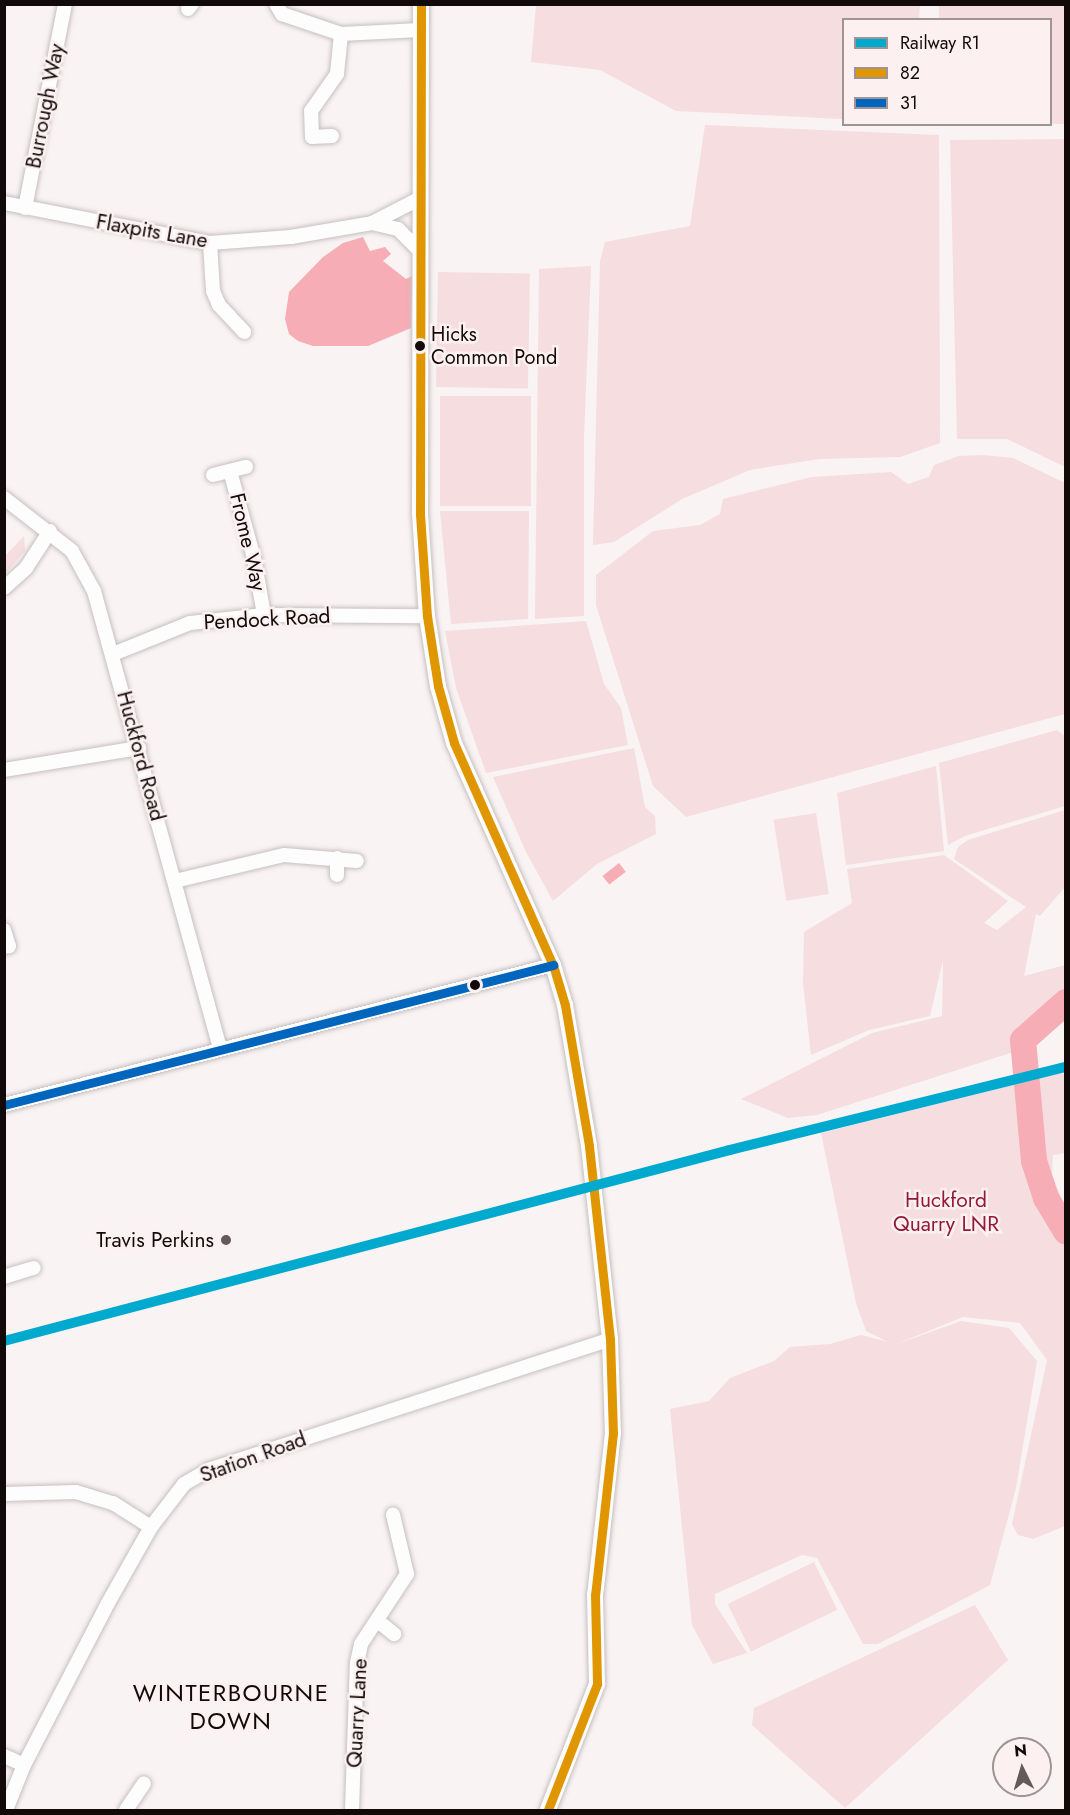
<!DOCTYPE html>
<html>
<head>
<meta charset="utf-8">
<style>
	body { margin:0 }
	#map { position:relative; width:1070px; height:1815px; overflow:hidden; background:#f9f3f3; font-family:Jost,sans-serif }
	div>[style] { position:absolute }
	.green>* { inset:0; background:#f6dddf; transform-origin:0 0 }
	.water>* { inset:0; background:#f7adb5; transform-origin:0 0 }
	.river>* { height:26px; margin:-13px; padding:0 13px; transform-origin:13px; border-radius:13px; background:#f7adb5 }
	.roads { filter:drop-shadow(0 0 2px #c7bfbf) drop-shadow(0 0 2px #c7bfbf) }
	.minor>* { height:14px; margin:-7px; padding:0 7px; transform-origin:7px; border-radius:7px; background:#fefdfd }
	.tertiary>* { height:16px; margin:-8px; padding:0 8px; transform-origin:8px; border-radius:8px; background:#fefdfd }
	.bus-1>* { height:9px; margin:-4.5px; padding:0 4.5px; transform-origin:4.5px; border-radius:4.5px; background:#e09601 }
	.bus-2>* { height:9px; margin:-4.5px; padding:0 4.5px; transform-origin:4.5px; border-radius:4.5px; background:#0065bd }
	.rail-1>* { height:10px; margin:-5px; padding:0 5px; transform-origin:5px; border-radius:5px; background:#00a9ce }
	.dots>* { width:16px; height:16px; translate:-50% -50%; box-sizing:border-box; border:3px solid #fcf0f0; border-radius:50% }
	span { translate:-50% -50%; white-space:nowrap; text-align:center; line-height:1.15; -webkit-text-stroke:5px #fcf0f0; paint-order:stroke }
	.bus-label { font-size:20px; color:#120909 }
	.left { translate:0 -50%; text-align:left }
	.street-label { font-size:21px; color:#120909 }
	.park-label { font-size:21px; color:#931a37 }
	.poi-label { font-size:21px; color:#120909 }
	.right { translate:-100% -50%; text-align:right }
	.quarter-label { font-size:24px; color:#120909; letter-spacing:1.5px }
	.frame { position:absolute; inset:0; border:6px solid #120909; pointer-events:none }
	.legend { position:absolute; left:842px; top:18px; width:210px; height:108px; box-sizing:border-box; background:#fcf0f0; border:2px solid #9e9494; margin:0; padding:8px 10px; list-style:none; font-size:18px; color:#120909 }
	.legend li { display:flex; align-items:center; gap:12px; height:30px }
	.legend b { width:30px; border:2px solid #9e9494 }
	.north { position:absolute; left:992px; top:1737px; width:60px; height:60px; box-sizing:border-box; background:#fcf0f0; border:2px solid #9e9494; border-radius:50%; rotate:355deg; font-size:16px; font-weight:700; line-height:24px; text-align:center; color:#120909 }
	.north::after { content:''; display:block; margin:auto; width:21px; height:27px; background:#635b5b; clip-path:polygon(50% 0,100% 100%,50% 72%,0 100%) }
</style>
</head>
<body>
<div id="map">
	<div class="green">
		<div style="clip-path:polygon(536px 5px,920px 4px,920px 5px,919px 19px,844px 20px,843px 119px,676px 111px,600px 70px,531px 62px)"></div>
		<div style="clip-path:polygon(939px 5px,1065px 5px,1065px 124px,1051px 124px,1050px 20px,939px 19px)"></div>
		<div style="clip-path:polygon(705px 125px,939px 135px,940px 443px,900px 457px,819px 459px,750px 470px,682px 499px,614px 542px,593px 545px,600px 261px,605px 242px,690px 226px)"></div>
		<div style="clip-path:polygon(1065px 139px,1066px 139px,1065px 467px,1007px 439px,957px 439px,950px 140px)"></div>
		<div style="clip-path:polygon(591px 266px,584px 437px,584px 616px,535px 619px,539px 269px)"></div>
		<div style="left:438px;top:272px;width:92px;height:115px;rotate:1deg"></div>
		<div style="left:440px;top:396px;width:91px;height:110px"></div>
		<div style="clip-path:polygon(982px 455px,1013px 458px,1065px 483px,1065px 714px,686px 817px,653px 786px,596px 605px,596px 575px,653px 531px,700px 525px,720px 514px,723px 499px,812px 477px,891px 472px,908px 484px,929px 477px,934px 465px,959px 456px)"></div>
		<div style="clip-path:polygon(440px 511px,529px 511px,528px 619px,451px 624px)"></div>
		<div style="clip-path:polygon(24px 536px,25px 551px,5px 574px,5px 556px)"></div>
		<div style="clip-path:polygon(586px 621px,604px 684px,621px 708px,628px 745px,486px 773px,456px 688px,445px 631px)"></div>
		<div style="clip-path:polygon(1057px 730px,1065px 736px,1065px 806px,965px 836px,948px 845px,939px 763px)"></div>
		<div style="clip-path:polygon(634px 748px,645px 807px,655px 816px,656px 834px,597px 864px,553px 901px,526px 852px,493px 777px)"></div>
		<div style="clip-path:polygon(936px 766px,944px 851px,846px 865px,837px 793px)"></div>
		<div style="clip-path:polygon(1065px 810px,1065px 887px,1040px 916px,1036px 914px,1024px 976px,1065px 965px,1065px 1019px,1048px 1029px,1035px 1045px,817px 1115px,788px 1118px,741px 1099px,872px 1033px,942px 1016px,943px 960px,930px 1016px,869px 1030px,811px 1055px,803px 983px,804px 932px,852px 903px,847px 869px,944px 855px,1008px 901px,984px 923px,997px 930px,1026px 907px,954px 859px,958px 847px,968px 840px)"></div>
		<div style="left:816px;top:813px;width:82px;height:43px;rotate:81deg"></div>
		<div style="clip-path:polygon(1060px 1073px,1065px 1075px,1065px 1153px,1053px 1155px,1052px 1174px,1066px 1210px,1065px 1526px,1033px 1539px,1018px 1535px,1012px 1524px,1047px 1360px,1020px 1323px,963px 1317px,894px 1345px,961px 1321px,1009px 1328px,1037px 1361px,1016px 1488px,990px 1585px,878px 1644px,863px 1644px,817px 1558px,802px 1555px,715px 1594px,715px 1604px,747px 1653px,713px 1664px,692px 1625px,670px 1409px,709px 1401px,730px 1378px,774px 1361px,790px 1347px,830px 1344px,861px 1335px,888px 1342px,866px 1331px,856px 1303px,821px 1133px)"></div>
		<div style="left:814px;top:1562px;width:53px;height:96px;rotate:64deg"></div>
		<div style="clip-path:polygon(975px 1605px,1008px 1660px,845px 1808px,752px 1725px,754px 1708px)"></div>
	</div>
	<div class="water">
		<div style="clip-path:polygon(363px 237px,370px 251px,385px 247px,391px 254px,383px 261px,406px 279px,412px 276px,411px 328px,368px 346px,313px 346px,298px 341px,289px 334px,285px 319px,289px 292px,323px 257px,343px 243px)"></div>
		<div style="left:619px;top:863px;width:11px;height:21px;rotate:52deg"></div>
	</div>
	<div class="river">
		<div style="left:1066px;top:1002px;width:57px;rotate:138.5deg"></div>
		<div style="left:1023px;top:1040px;width:121px;rotate:84.8deg"></div>
		<div style="left:1034px;top:1161px;width:39px;rotate:72deg"></div>
		<div style="left:1046px;top:1198px;width:39px;rotate:59deg"></div>
	</div>
	<div class="roads">
		<div class="minor">
			<div style="left:276px;top:4px;width:12px;rotate:59deg"></div>
			<div style="left:282px;top:14px;width:62px;rotate:18.7deg"></div>
			<div style="left:341px;top:34px;width:79px;rotate:-2.9deg"></div>
			<div style="left:188px;top:9px;width:6px;rotate:-51deg"></div>
			<div style="left:332px;top:136px;width:20px;rotate:177deg"></div>
			<div style="left:312px;top:137px;width:26px;rotate:-92deg"></div>
			<div style="left:311px;top:111px;width:45px;rotate:-54.9deg"></div>
			<div style="left:337px;top:74px;width:40px;rotate:-84.3deg"></div>
			<div style="left:4px;top:203px;width:210px;rotate:11deg"></div>
			<div style="left:210px;top:243px;width:81px;rotate:-4.2deg"></div>
			<div style="left:291px;top:237px;width:82px;rotate:-9.8deg"></div>
			<div style="left:372px;top:223px;width:53px;rotate:-27.1deg"></div>
			<div style="left:25px;top:208px;width:208px;rotate:-78.9deg"></div>
			<div style="left:372px;top:223px;width:27px;rotate:13deg"></div>
			<div style="left:398px;top:229px;width:30px;rotate:45deg"></div>
			<div style="left:210px;top:243px;width:48px;rotate:86.4deg"></div>
			<div style="left:213px;top:291px;width:15px;rotate:67deg"></div>
			<div style="left:219px;top:305px;width:37px;rotate:47deg"></div>
			<div style="left:230px;top:471px;width:90px;rotate:74.6deg"></div>
			<div style="left:254px;top:558px;width:58px;rotate:80deg"></div>
			<div style="left:213px;top:475px;width:34px;rotate:-14deg"></div>
			<div style="left:4px;top:498px;width:86px;rotate:37.9deg"></div>
			<div style="left:72px;top:551px;width:46px;rotate:61.2deg"></div>
			<div style="left:94px;top:591px;width:475px;rotate:74.6deg"></div>
			<div style="left:4px;top:588px;width:30px;rotate:-42deg"></div>
			<div style="left:26px;top:568px;width:44px;rotate:-57deg"></div>
			<div style="left:113px;top:654px;width:83px;rotate:-21.9deg"></div>
			<div style="left:190px;top:623px;width:74px;rotate:-6.2deg"></div>
			<div style="left:264px;top:615px;width:163px;rotate:0.4deg"></div>
			<div style="left:4px;top:770px;width:137px;rotate:-9.3deg"></div>
			<div style="left:337px;top:858px;width:17px;rotate:90deg"></div>
			<div style="left:175px;top:881px;width:112px;rotate:-13.4deg"></div>
			<div style="left:284px;top:855px;width:73px;rotate:4.7deg"></div>
			<div style="left:4px;top:930px;width:17px;rotate:73deg"></div>
			<div style="left:9px;top:946px;width:5px;rotate:169deg"></div>
			<div style="left:4px;top:1105px;width:567px;rotate:-14.31deg"></div>
			<div style="left:4px;top:1277px;width:31px;rotate:-17deg"></div>
			<div style="left:4px;top:1494px;width:72px;rotate:-1.6deg"></div>
			<div style="left:76px;top:1492px;width:39px;rotate:17deg"></div>
			<div style="left:113px;top:1503px;width:45px;rotate:32.3deg"></div>
			<div style="left:378px;top:1621px;width:21px;rotate:39deg"></div>
			<div style="left:4px;top:1756px;width:22px;rotate:24deg"></div>
			<div style="left:6px;top:1810px;width:48px;rotate:-68.2deg"></div>
			<div style="left:24px;top:1765px;width:182px;rotate:-62.6deg"></div>
			<div style="left:108px;top:1603px;width:87px;rotate:-60.5deg"></div>
			<div style="left:151px;top:1527px;width:54px;rotate:-52.5deg"></div>
			<div style="left:184px;top:1484px;width:28px;rotate:-30deg"></div>
			<div style="left:208px;top:1470px;width:423px;rotate:-18deg"></div>
			<div style="left:126px;top:1810px;width:32px;rotate:-56deg"></div>
			<div style="left:352px;top:1810px;width:147px;rotate:-88.1deg"></div>
			<div style="left:357px;top:1663px;width:19px;rotate:-78deg"></div>
			<div style="left:361px;top:1644px;width:84px;rotate:-56.7deg"></div>
			<div style="left:407px;top:1574px;width:61px;rotate:-103.3deg"></div>
		</div>
		<div class="tertiary">
			<div style="left:421px;top:4px;width:510px;rotate:90.11deg"></div>
			<div style="left:420px;top:514px;width:102px;rotate:86.1deg"></div>
			<div style="left:427px;top:616px;width:71px;rotate:81.1deg"></div>
			<div style="left:438px;top:686px;width:59px;rotate:74.3deg"></div>
			<div style="left:454px;top:743px;width:243px;rotate:66deg"></div>
			<div style="left:553px;top:965px;width:42px;rotate:73.3deg"></div>
			<div style="left:565px;top:1005px;width:143px;rotate:80.3deg"></div>
			<div style="left:589px;top:1146px;width:194px;rotate:83.8deg"></div>
			<div style="left:610px;top:1339px;width:94px;rotate:88.2deg"></div>
			<div style="left:613px;top:1433px;width:163px;rotate:96.3deg"></div>
			<div style="left:595px;top:1595px;width:89px;rotate:88.7deg"></div>
			<div style="left:597px;top:1684px;width:135px;rotate:111.3deg"></div>
		</div>
	</div>
	<div class="bus-1">
		<div style="left:421px;top:4px;width:510px;rotate:90.11deg"></div>
		<div style="left:420px;top:514px;width:102px;rotate:86.1deg"></div>
		<div style="left:427px;top:616px;width:71px;rotate:81.1deg"></div>
		<div style="left:438px;top:686px;width:59px;rotate:74.3deg"></div>
		<div style="left:454px;top:743px;width:243px;rotate:66deg"></div>
		<div style="left:553px;top:965px;width:42px;rotate:73.3deg"></div>
		<div style="left:565px;top:1005px;width:143px;rotate:80.3deg"></div>
		<div style="left:589px;top:1146px;width:194px;rotate:83.8deg"></div>
		<div style="left:610px;top:1339px;width:94px;rotate:88.2deg"></div>
		<div style="left:613px;top:1433px;width:163px;rotate:96.3deg"></div>
		<div style="left:595px;top:1595px;width:89px;rotate:88.7deg"></div>
		<div style="left:597px;top:1684px;width:135px;rotate:111.3deg"></div>
	</div>
	<div class="bus-2">
		<div style="left:4px;top:1105px;width:567px;rotate:-14.31deg"></div>
	</div>
	<div class="rail-1">
		<div style="left:4px;top:1341px;width:751px;rotate:-14.74deg"></div>
		<div style="left:730px;top:1150px;width:346px;rotate:-13.9deg"></div>
	</div>
	<div class="dots">
		<div style="left:420px;top:346px;background:#120909"></div>
		<div style="left:475px;top:985px;background:#120909"></div>
		<div style="left:226px;top:1240px;background:#635b5b"></div>
	</div>
	<div class="bus-label">
		<span class="left" style="left:431px;top:346px">Hicks<br>Common Pond</span>
	</div>
	<div class="street-label">
		<span style="left:45px;top:106px;rotate:-79deg">Burrough Way</span>
		<span style="left:152px;top:231px;rotate:10deg">Flaxpits Lane</span>
		<span style="left:248px;top:542px;rotate:77deg">Frome Way</span>
		<span style="left:267px;top:619px;rotate:-3deg">Pendock Road</span>
		<span style="left:141px;top:756px;rotate:75deg">Huckford Road</span>
		<span style="left:253px;top:1457px;rotate:-20deg">Station Road</span>
		<span style="left:357px;top:1713px;rotate:-87deg">Quarry Lane</span>
	</div>
	<div class="park-label">
		<span style="left:946px;top:1212px">Huckford<br>Quarry LNR</span>
	</div>
	<div class="poi-label">
		<span class="right" style="left:214px;top:1240px">Travis Perkins</span>
	</div>
	<div class="quarter-label">
		<span style="left:231px;top:1707px">WINTERBOURNE<br>DOWN</span>
	</div>
	<div class="frame"></div>
	<ul class="legend">
	<li><b style="height:8px;background:#00a9ce"></b>Railway R1</li>
	<li><b style="height:8px;background:#e09601"></b>82</li>
	<li><b style="height:8px;background:#0065bd"></b>31</li>
	</ul>
	<div class="north">N</div>
</div>
</body>
</html>
